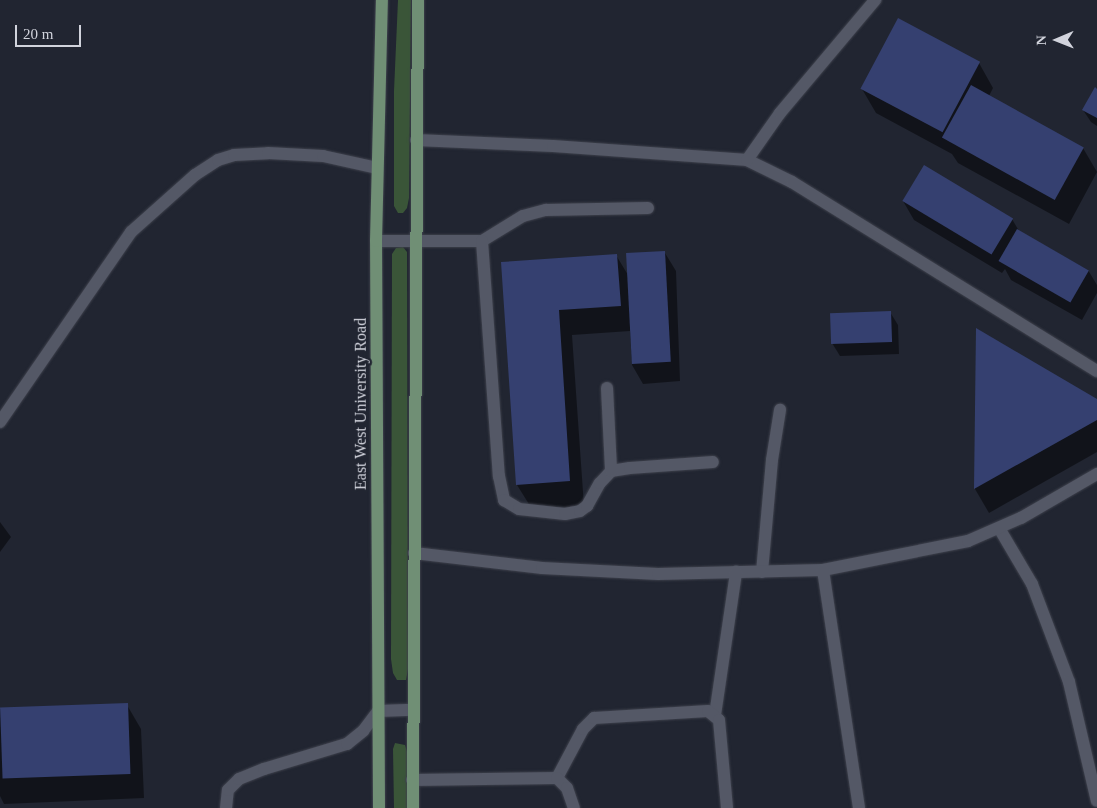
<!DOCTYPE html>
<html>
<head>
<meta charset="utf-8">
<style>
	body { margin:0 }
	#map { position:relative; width:1097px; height:808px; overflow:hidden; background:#212531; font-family:Georgia,serif }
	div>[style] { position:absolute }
	.green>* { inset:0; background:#3a5538 }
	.shadow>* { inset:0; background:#0007 }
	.building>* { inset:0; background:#354070; transform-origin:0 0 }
	.roads { filter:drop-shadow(0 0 1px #3e414c) drop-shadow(0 0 1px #3e414c) }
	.lane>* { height:12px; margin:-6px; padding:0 6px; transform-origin:6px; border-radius:6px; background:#545866 }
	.street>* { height:12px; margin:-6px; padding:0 6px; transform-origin:6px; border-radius:6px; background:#545866 }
	.primary>* { height:12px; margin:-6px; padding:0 6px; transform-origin:6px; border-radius:6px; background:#708f75 }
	span { translate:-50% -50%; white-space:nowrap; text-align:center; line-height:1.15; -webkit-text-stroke:4.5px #212531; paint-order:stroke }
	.street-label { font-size:16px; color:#d1d3dc }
	.north { position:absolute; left:1032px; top:15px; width:50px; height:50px; -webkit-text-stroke:4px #212531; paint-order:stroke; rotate:269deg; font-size:14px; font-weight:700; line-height:20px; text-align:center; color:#d1d3dc }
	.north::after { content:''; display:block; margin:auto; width:18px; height:22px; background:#d1d3dc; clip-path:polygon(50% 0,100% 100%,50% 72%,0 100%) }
	.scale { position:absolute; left:15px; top:25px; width:66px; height:22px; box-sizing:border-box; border:2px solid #d1d3dc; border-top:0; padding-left:6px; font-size:15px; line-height:18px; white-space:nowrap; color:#d1d3dc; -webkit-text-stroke:4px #212531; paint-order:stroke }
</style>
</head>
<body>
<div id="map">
	<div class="green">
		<div style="clip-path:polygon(398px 0,411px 0,409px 198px,407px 208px,403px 213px,398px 213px,394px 206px,394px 91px)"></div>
		<div style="clip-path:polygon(403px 247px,407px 252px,408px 669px,406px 680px,397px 680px,393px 673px,391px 659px,392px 254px,396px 248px)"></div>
		<div style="clip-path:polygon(395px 743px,405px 745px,408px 755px,407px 808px,394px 808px,393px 749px)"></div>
	</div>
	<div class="shadow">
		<div style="clip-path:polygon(979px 63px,993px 88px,989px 96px,1083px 148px,1097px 172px,1069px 224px,958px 163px,952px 154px,876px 113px,862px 89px)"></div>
		<div style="clip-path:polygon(1097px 90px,1097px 126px,1091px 122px,1083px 110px)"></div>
		<div style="clip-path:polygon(903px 201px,1012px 219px,1019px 231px,1088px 270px,1097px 285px,1097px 293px,1082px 320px,1011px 280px,1005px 269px,1002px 273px,914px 220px)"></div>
		<div style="clip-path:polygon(665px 253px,676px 271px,680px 381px,643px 384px,632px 365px,630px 331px,572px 335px,584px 506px,532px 509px,517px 485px,502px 263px,616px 255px,628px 275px)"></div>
		<div style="clip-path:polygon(890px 312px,898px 325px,899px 354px,840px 356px,832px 343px)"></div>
		<div style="clip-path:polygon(978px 330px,1097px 401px,1097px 452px,989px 513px,975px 489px)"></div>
		<div style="clip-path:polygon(0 522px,11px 537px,0 552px)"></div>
		<div style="clip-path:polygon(127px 705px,141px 729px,144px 798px,4px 804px,0 796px,0 709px)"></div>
	</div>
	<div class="building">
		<div style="left:898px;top:18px;width:93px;height:80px;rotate:28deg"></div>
		<div style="left:971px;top:85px;width:129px;height:60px;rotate:29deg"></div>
		<div style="clip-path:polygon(1095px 87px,1097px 89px,1097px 118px,1082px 110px)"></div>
		<div style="left:924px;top:165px;width:104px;height:42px;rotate:31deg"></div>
		<div style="left:1017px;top:229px;width:83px;height:37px;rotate:30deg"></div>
		<div style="left:665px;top:251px;width:111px;height:39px;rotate:87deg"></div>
		<div style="clip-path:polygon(617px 254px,621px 306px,559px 310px,570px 481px,516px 485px,501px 262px)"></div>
		<div style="left:891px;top:311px;width:31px;height:61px;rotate:88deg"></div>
		<div style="clip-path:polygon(976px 328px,1097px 399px,1097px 420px,974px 489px)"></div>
		<div style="left:128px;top:703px;width:71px;height:128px;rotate:88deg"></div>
	</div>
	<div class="roads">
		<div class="lane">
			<div style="left:376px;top:241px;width:106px"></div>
			<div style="left:482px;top:241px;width:48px;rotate:-31.4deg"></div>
			<div style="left:523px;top:216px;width:24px;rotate:-15deg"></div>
			<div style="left:546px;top:210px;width:102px;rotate:-1.1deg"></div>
			<div style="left:482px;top:241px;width:236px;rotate:85.9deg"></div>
			<div style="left:499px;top:476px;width:25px;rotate:78deg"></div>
			<div style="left:504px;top:500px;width:17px;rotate:31deg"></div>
			<div style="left:519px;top:509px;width:46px;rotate:6.2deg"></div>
			<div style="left:565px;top:514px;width:15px;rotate:-11deg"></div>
			<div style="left:580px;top:511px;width:9px;rotate:-36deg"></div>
			<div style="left:587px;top:506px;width:26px;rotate:-61deg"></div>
			<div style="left:600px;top:483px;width:16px;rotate:-47deg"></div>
			<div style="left:611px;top:471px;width:19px;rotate:-9deg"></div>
			<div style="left:630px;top:468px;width:83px;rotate:-4.1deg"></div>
			<div style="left:607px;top:388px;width:83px;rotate:87.2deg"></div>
			<div style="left:762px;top:572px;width:112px;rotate:-84.9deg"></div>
			<div style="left:772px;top:460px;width:51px;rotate:-80.9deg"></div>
			<div style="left:226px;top:808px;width:18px;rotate:-84deg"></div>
			<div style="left:228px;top:790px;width:16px;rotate:-45deg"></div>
			<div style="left:239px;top:779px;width:27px;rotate:-22deg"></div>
			<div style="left:264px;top:769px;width:87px;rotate:-16.8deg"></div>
			<div style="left:347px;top:744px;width:21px;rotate:-39deg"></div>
			<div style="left:363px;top:731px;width:25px;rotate:-53deg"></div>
			<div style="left:378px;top:711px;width:35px;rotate:-2deg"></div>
		</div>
		<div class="street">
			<div style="left:416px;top:140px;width:137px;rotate:2.5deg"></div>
			<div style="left:553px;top:146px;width:195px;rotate:4.1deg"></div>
			<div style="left:747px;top:160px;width:50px;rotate:26.1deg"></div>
			<div style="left:792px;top:182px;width:359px;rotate:31.8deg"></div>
			<div style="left:747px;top:160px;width:57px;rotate:-54.9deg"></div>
			<div style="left:780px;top:113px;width:148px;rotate:-49.9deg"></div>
			<div style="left:0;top:422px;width:231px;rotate:-55.4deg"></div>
			<div style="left:131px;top:232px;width:86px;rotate:-41.7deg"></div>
			<div style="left:195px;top:175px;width:27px;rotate:-33deg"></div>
			<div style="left:218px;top:160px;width:17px;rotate:-17deg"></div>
			<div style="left:234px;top:155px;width:34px;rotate:-3deg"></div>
			<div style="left:268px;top:153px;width:55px;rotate:3.1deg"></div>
			<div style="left:323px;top:156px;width:55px;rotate:12.5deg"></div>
			<div style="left:999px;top:528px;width:65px;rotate:59.5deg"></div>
			<div style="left:1032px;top:584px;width:105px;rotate:69.3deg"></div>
			<div style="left:1069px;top:682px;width:122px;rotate:76.8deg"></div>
			<div style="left:414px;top:553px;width:129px;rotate:6.7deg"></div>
			<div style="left:542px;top:568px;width:116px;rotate:3deg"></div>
			<div style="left:658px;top:574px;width:165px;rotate:-1.4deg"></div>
			<div style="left:823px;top:570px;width:148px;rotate:-11.3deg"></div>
			<div style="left:968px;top:541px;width:58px;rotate:-23.5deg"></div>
			<div style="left:1021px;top:518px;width:88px;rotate:-30.1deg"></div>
			<div style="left:823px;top:570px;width:241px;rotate:81.4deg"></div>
			<div style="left:715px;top:715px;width:145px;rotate:-81.6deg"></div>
			<div style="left:557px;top:778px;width:55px;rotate:-62deg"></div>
			<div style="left:583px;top:729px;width:16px;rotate:-45deg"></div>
			<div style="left:594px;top:718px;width:114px;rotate:-3.5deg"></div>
			<div style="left:708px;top:711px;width:14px;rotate:39deg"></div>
			<div style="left:719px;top:720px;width:88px;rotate:84.8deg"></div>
			<div style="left:412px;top:780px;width:145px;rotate:-0.8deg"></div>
			<div style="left:557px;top:778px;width:14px;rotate:45deg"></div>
			<div style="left:567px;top:788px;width:21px;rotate:71deg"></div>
		</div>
		<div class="primary">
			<div style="left:379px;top:808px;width:567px;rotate:-90.3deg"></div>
			<div style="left:376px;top:241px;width:241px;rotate:-88.6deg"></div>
			<div style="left:413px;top:808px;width:808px;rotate:-89.65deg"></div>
		</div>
	</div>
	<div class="street-label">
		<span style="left:361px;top:404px;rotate:-90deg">East West University Road</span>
	</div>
	<div class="north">N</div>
	<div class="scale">20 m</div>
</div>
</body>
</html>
